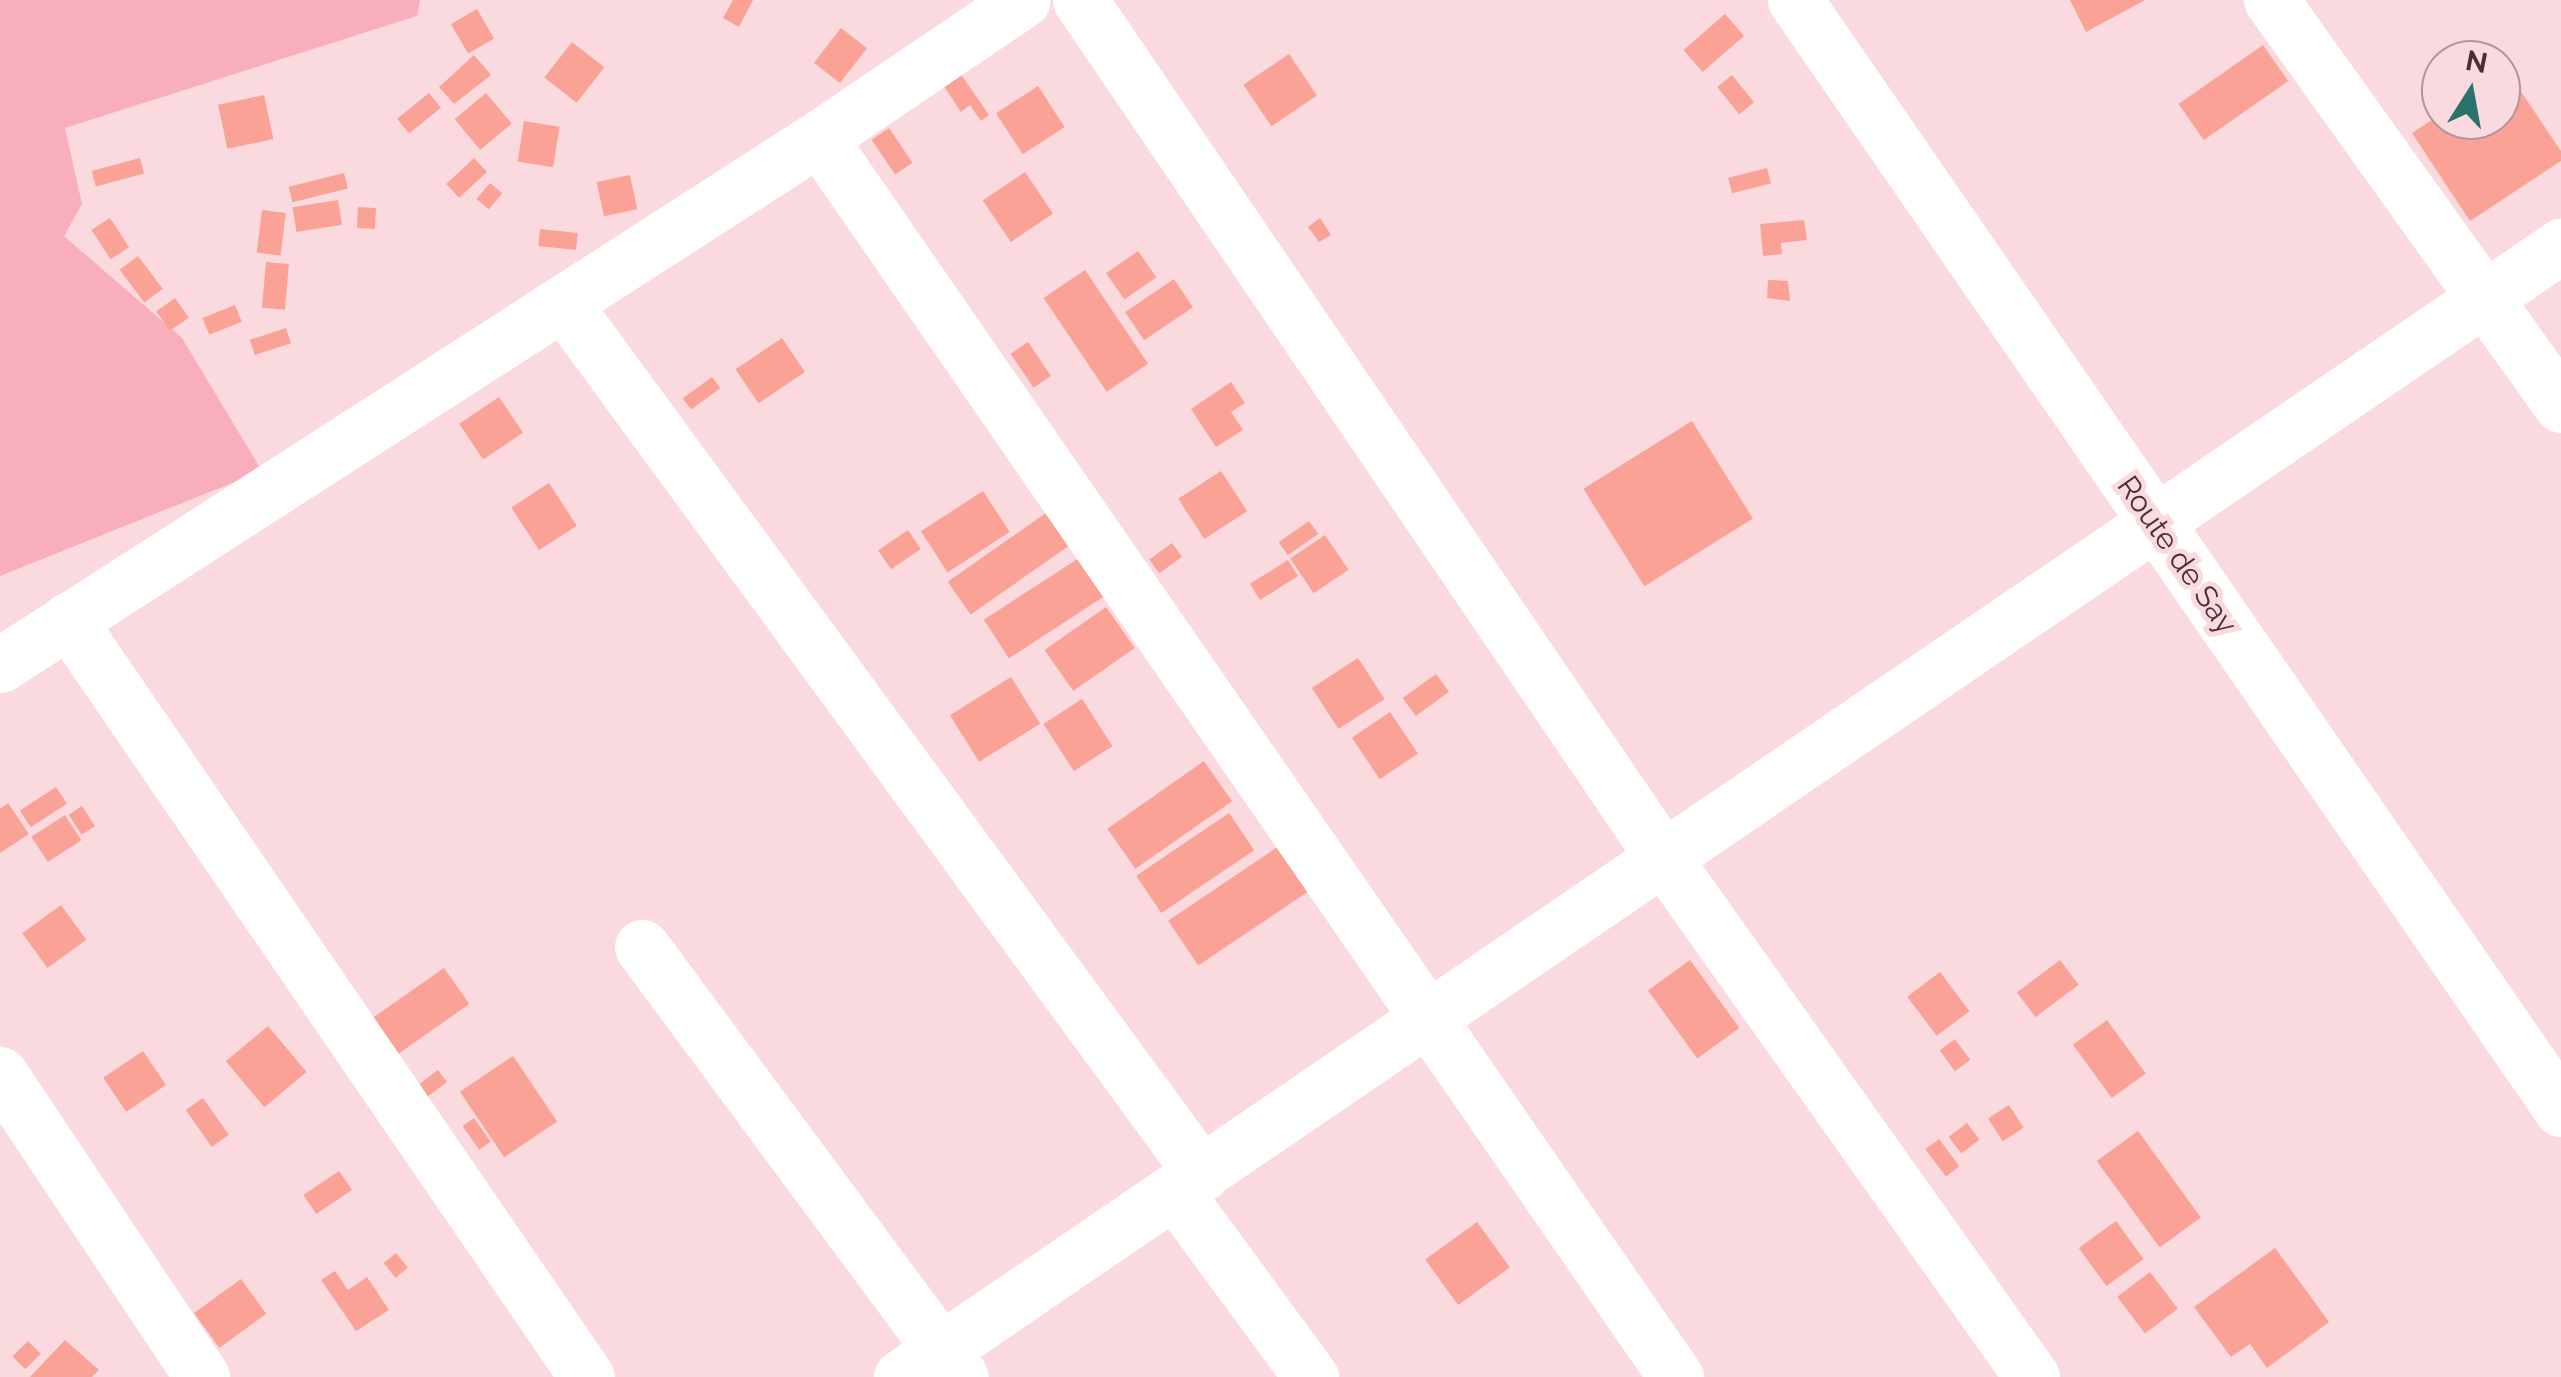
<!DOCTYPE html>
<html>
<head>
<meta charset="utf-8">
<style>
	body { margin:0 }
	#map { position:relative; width:2561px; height:1377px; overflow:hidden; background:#fbdadf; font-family:Raleway,sans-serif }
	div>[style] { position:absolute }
	.green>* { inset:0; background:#f8afbb }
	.building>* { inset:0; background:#f9a295; transform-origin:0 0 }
	.minor>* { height:55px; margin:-27.5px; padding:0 27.5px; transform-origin:27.5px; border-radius:27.5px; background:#fff }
	.major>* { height:55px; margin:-27.5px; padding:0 27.5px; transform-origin:27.5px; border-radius:27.5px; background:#fff }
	span { translate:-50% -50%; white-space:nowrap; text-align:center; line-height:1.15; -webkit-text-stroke:10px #fbdadf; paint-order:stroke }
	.street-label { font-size:30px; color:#4c2e33 }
	.north { position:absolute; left:2421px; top:40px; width:100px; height:100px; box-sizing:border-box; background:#fbdadf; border:2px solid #b5959a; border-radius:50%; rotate:11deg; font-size:28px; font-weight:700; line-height:40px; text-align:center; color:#4c2e33 }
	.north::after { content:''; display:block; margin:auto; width:35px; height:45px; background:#2a736d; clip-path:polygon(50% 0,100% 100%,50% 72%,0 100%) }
</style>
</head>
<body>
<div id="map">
	<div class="green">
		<div style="clip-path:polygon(0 0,420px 0,417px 16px,65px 128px,82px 204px,64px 236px,182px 338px,262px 471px,0 576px)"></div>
	</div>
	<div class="building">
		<div style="clip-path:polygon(733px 0,753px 0,739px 27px,723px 18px)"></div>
		<div style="clip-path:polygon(2070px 0,2145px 0,2086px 32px)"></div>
		<div style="left:477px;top:9px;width:34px;height:30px;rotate:60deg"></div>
		<div style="left:1725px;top:14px;width:29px;height:55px;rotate:49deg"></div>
		<div style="left:841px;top:28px;width:33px;height:44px;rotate:38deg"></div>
		<div style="left:572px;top:42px;width:41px;height:45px;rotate:38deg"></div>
		<div style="left:2263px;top:45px;width:44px;height:103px;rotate:55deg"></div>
		<div style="left:1289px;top:54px;width:50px;height:55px;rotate:56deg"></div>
		<div style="clip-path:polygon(474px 55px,491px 75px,454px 104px,439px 87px)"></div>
		<div style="clip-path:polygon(2507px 71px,2561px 151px,2561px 161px,2470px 221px,2412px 133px,2441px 114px,2441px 120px,2501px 120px,2501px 75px)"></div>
		<div style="clip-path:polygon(960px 73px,989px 115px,981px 121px,970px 105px,961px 112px,943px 85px)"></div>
		<div style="left:1732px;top:75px;width:35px;height:19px;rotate:51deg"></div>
		<div style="left:1038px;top:86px;width:49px;height:50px;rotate:57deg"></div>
		<div style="left:429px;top:93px;width:19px;height:41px;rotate:51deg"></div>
		<div style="left:486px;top:93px;width:40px;height:41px;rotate:50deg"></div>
		<div style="left:264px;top:95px;width:45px;height:47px;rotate:78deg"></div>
		<div style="left:524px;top:121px;width:36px;height:41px;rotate:9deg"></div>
		<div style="left:889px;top:128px;width:42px;height:21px;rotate:56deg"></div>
		<div style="left:140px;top:158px;width:16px;height:50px;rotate:75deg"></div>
		<div style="left:474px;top:158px;width:19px;height:38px;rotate:47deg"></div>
		<div style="left:1767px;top:168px;width:16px;height:40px;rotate:76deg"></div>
		<div style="left:1025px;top:172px;width:50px;height:51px;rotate:56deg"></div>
		<div style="left:344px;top:173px;width:16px;height:57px;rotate:76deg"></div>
		<div style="left:630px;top:175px;width:35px;height:34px;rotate:78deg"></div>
		<div style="left:490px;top:183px;width:16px;height:21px;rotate:40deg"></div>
		<div style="left:338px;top:200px;width:25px;height:46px;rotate:81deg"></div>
		<div style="left:358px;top:207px;width:18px;height:21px;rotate:3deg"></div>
		<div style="left:262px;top:210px;width:24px;height:43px;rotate:7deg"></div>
		<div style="left:110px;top:218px;width:35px;height:22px;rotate:57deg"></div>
		<div style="clip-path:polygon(1320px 218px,1331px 235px,1319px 242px,1308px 227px)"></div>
		<div style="clip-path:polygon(1804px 220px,1807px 240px,1781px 243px,1782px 254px,1763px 256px,1760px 224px)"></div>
		<div style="left:540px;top:229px;width:38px;height:17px;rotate:6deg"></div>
		<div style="left:1138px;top:251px;width:32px;height:39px;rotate:55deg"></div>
		<div style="left:138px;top:256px;width:41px;height:23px;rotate:53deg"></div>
		<div style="left:266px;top:262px;width:23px;height:46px;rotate:5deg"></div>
		<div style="left:1085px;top:270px;width:113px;height:50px;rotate:56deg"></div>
		<div style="left:1174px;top:279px;width:34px;height:59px;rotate:56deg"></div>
		<div style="clip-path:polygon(1768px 280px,1788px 281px,1790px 301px,1767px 298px)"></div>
		<div style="left:175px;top:298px;width:24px;height:23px;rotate:55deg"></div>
		<div style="left:235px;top:305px;width:18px;height:35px;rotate:68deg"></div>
		<div style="left:286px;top:328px;width:16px;height:38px;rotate:72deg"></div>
		<div style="left:782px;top:338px;width:41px;height:56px;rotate:56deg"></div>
		<div style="left:1028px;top:342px;width:41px;height:21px;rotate:56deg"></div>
		<div style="left:712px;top:377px;width:14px;height:36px;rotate:54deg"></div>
		<div style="clip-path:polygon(1231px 382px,1245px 403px,1231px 412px,1243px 430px,1216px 447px,1191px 409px)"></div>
		<div style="left:499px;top:397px;width:43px;height:48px;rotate:56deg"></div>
		<div style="left:1692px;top:421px;width:115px;height:128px;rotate:58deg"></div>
		<div style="left:1221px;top:471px;width:48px;height:51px;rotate:57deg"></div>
		<div style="left:549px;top:483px;width:51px;height:45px;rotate:57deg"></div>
		<div style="left:983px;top:491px;width:49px;height:74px;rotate:57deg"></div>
		<div style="left:1046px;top:513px;width:40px;height:120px;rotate:55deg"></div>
		<div style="left:1309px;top:521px;width:16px;height:37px;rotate:55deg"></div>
		<div style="left:908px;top:530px;width:23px;height:36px;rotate:56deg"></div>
		<div style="left:1325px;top:535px;width:42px;height:42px;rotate:56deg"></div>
		<div style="left:1172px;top:543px;width:17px;height:28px;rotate:54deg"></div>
		<div style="left:1082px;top:556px;width:46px;height:117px;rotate:57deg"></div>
		<div style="left:1288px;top:560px;width:19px;height:45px;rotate:58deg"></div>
		<div style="left:1106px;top:607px;width:50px;height:75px;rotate:55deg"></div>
		<div style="left:1358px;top:658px;width:49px;height:55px;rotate:57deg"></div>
		<div style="left:1436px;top:674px;width:22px;height:41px;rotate:54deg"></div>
		<div style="left:1011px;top:677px;width:55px;height:72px;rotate:58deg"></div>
		<div style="left:1082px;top:699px;width:56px;height:46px;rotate:57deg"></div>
		<div style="left:1390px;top:712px;width:50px;height:46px;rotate:56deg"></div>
		<div style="left:1204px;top:761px;width:49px;height:118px;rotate:55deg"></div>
		<div style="left:56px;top:787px;width:20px;height:43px;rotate:57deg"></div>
		<div style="clip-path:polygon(8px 803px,29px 834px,0 853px,0 809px)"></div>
		<div style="left:82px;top:806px;width:24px;height:16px;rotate:57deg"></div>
		<div style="left:1229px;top:813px;width:45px;height:112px;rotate:56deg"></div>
		<div style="left:65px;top:815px;width:30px;height:40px;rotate:57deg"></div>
		<div style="left:1285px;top:842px;width:54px;height:141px;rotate:56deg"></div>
		<div style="left:61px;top:905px;width:43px;height:48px;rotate:54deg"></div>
		<div style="left:1690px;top:960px;width:84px;height:52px;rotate:54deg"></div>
		<div style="left:2060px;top:960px;width:31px;height:54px;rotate:53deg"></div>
		<div style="left:444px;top:968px;width:44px;height:90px;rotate:55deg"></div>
		<div style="left:1940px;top:972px;width:49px;height:41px;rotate:53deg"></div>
		<div style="left:2107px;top:1020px;width:66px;height:42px;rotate:54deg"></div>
		<div style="left:268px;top:1026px;width:60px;height:55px;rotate:50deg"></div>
		<div style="left:1955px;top:1039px;width:26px;height:19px;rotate:54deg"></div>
		<div style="left:143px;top:1051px;width:41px;height:48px;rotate:56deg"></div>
		<div style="left:513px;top:1056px;width:79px;height:64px;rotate:56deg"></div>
		<div style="left:438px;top:1070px;width:15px;height:38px;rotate:53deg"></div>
		<div style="left:203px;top:1098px;width:45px;height:21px;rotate:55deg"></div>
		<div style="left:2009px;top:1105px;width:27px;height:25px;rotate:57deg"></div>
		<div style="left:474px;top:1118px;width:29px;height:14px;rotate:55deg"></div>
		<div style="left:1967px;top:1123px;width:21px;height:23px;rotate:53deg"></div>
		<div style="left:2138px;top:1131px;width:107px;height:51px;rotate:54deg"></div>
		<div style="left:1939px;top:1139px;width:34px;height:17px;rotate:53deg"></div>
		<div style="left:339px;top:1171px;width:23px;height:43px;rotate:56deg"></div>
		<div style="left:2116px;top:1221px;width:47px;height:46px;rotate:54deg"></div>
		<div style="left:1477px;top:1222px;width:56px;height:64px;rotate:54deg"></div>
		<div style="clip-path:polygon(2275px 1248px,2329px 1322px,2267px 1368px,2250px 1344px,2231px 1357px,2194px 1307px)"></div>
		<div style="left:396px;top:1253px;width:19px;height:16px;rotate:51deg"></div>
		<div style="clip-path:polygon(335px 1271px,348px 1290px,367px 1277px,389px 1310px,356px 1331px,321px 1280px)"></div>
		<div style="left:2150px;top:1272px;width:46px;height:41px;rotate:53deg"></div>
		<div style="left:241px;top:1279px;width:43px;height:58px;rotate:54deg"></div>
		<div style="clip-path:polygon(65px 1340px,99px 1370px,92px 1377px,30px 1377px)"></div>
		<div style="left:28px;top:1341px;width:18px;height:22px;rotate:45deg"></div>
	</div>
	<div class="minor">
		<div style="left:1080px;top:0;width:1040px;rotate:55.78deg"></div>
		<div style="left:1665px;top:860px;width:634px;rotate:54.63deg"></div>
		<div style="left:2271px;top:0;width:498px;rotate:54.4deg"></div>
		<div style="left:819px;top:138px;width:1507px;rotate:55.33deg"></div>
		<div style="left:563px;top:303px;width:1080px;rotate:53.73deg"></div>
		<div style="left:68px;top:620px;width:918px;rotate:55.57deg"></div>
		<div style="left:0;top:665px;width:974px;rotate:-32.76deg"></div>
		<div style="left:819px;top:138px;width:246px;rotate:-34.1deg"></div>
		<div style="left:642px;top:947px;width:535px;rotate:53.43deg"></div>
		<div style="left:0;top:1074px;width:364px;rotate:56.3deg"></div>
		<div style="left:1175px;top:1192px;width:230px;rotate:53.7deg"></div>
		<div style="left:901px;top:1377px;width:2009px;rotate:-34.27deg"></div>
	</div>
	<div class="major">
		<div style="left:1795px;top:0;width:1348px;rotate:55.37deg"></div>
	</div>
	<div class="street-label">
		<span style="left:2177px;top:555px;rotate:55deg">Route de Say</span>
	</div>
	<div class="north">N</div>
</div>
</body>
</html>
